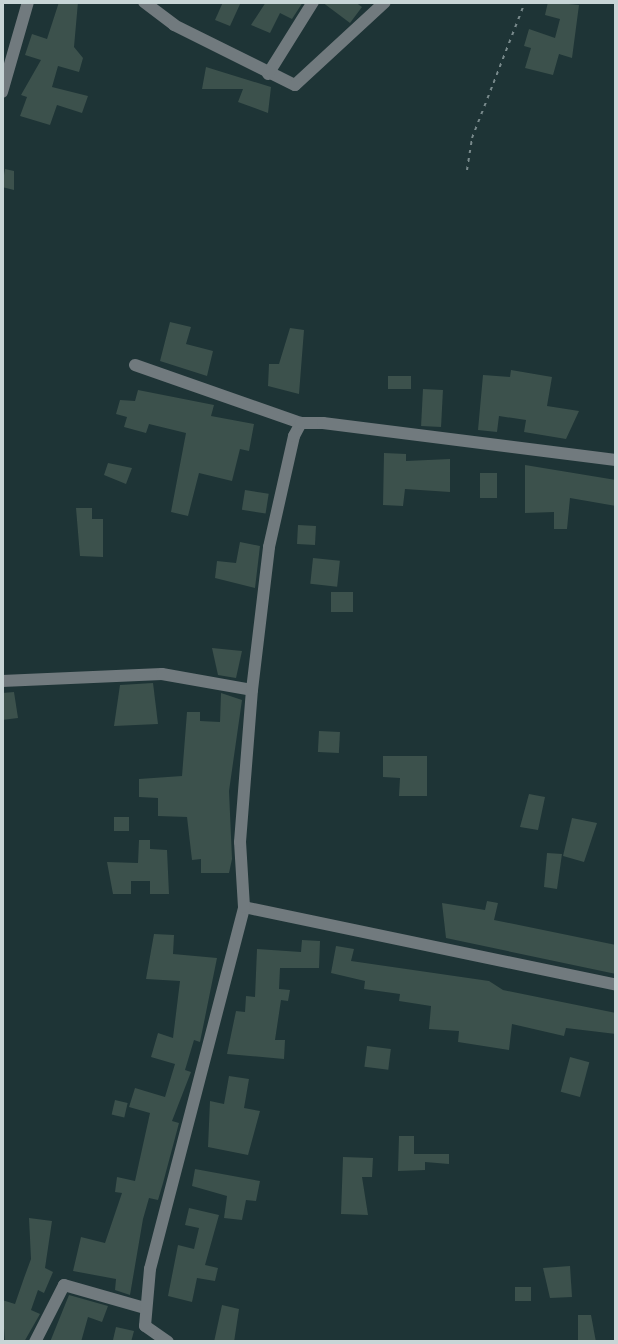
<!DOCTYPE html>
<html>
<head>
<meta charset="utf-8">
<style>
	body { margin:0 }
	#map { position:relative; width:618px; height:1344px; overflow:hidden; background:#1e3436; font-family:"Fira Sans Condensed",sans-serif }
	div>[style] { position:absolute }
	.building>* { inset:0; background:#3c514c; transform-origin:0 0 }
	.path>* { height:2px; margin-top:-1px; transform-origin:0; background:repeating-linear-gradient(90deg,#798a8c 0 3.5px,transparent 0 8.5px) }
	.street>* { height:12px; margin:-6px; padding:0 6px; transform-origin:6px; border-radius:6px; background:#717a7e }
	span { translate:-50% -50%; white-space:nowrap; text-align:center; line-height:1.15; -webkit-text-stroke:7px #1e3436; paint-order:stroke }
	.frame { position:absolute; inset:0; border:4px solid #c8d5d6; pointer-events:none }
</style>
</head>
<body>
<div id="map">
	<div class="building">
		<div style="clip-path:polygon(59px 2px,78px 2px,74px 47px,83px 58px,79px 72px,58px 66px,52px 87px,88px 96px,82px 113px,57px 105px,50px 125px,20px 116px,27px 97px,21px 95px,41px 60px,25px 55px,32px 34px,47px 39px)"></div>
		<div style="clip-path:polygon(223px 2px,241px 2px,230px 26px,215px 20px)"></div>
		<div style="clip-path:polygon(266px 2px,303px 2px,292px 19px,280px 13px,270px 33px,251px 25px)"></div>
		<div style="clip-path:polygon(322px 2px,355px 2px,362px 7px,350px 23px)"></div>
		<div style="clip-path:polygon(548px 2px,579px 5px,572px 58px,559px 54px,553px 75px,525px 68px,531px 48px,524px 46px,529px 29px,555px 38px,560px 19px,545px 15px)"></div>
		<div style="clip-path:polygon(206px 67px,271px 87px,268px 113px,238px 102px,243px 89px,202px 89px)"></div>
		<div style="clip-path:polygon(5px 169px,14px 171px,14px 190px,2px 187px)"></div>
		<div style="clip-path:polygon(170px 322px,191px 327px,186px 344px,213px 351px,207px 376px,160px 361px)"></div>
		<div style="clip-path:polygon(290px 328px,304px 330px,299px 394px,268px 386px,269px 364px,279px 364px)"></div>
		<div style="clip-path:polygon(511px 370px,552px 377px,547px 406px,579px 411px,566px 439px,524px 432px,526px 420px,499px 416px,497px 432px,478px 430px,483px 375px,510px 377px)"></div>
		<div style="left:388px;top:376px;width:23px;height:13px"></div>
		<div style="left:423px;top:389px;width:20px;height:37px;rotate:3deg"></div>
		<div style="clip-path:polygon(138px 390px,214px 405px,211px 416px,254px 424px,249px 451px,240px 449px,232px 481px,199px 473px,188px 516px,171px 512px,186px 433px,149px 424px,146px 433px,124px 427px,127px 417px,116px 414px,120px 400px,135px 401px)"></div>
		<div style="clip-path:polygon(384px 453px,406px 454px,406px 461px,450px 459px,450px 492px,405px 489px,403px 506px,383px 505px)"></div>
		<div style="clip-path:polygon(108px 463px,132px 468px,126px 484px,104px 475px)"></div>
		<div style="clip-path:polygon(525px 465px,616px 480px,616px 506px,570px 498px,567px 529px,554px 529px,554px 512px,525px 513px)"></div>
		<div style="left:480px;top:473px;width:17px;height:25px"></div>
		<div style="left:245px;top:490px;width:24px;height:20px;rotate:9deg"></div>
		<div style="clip-path:polygon(76px 508px,92px 508px,92px 519px,103px 519px,103px 557px,80px 556px)"></div>
		<div style="left:298px;top:525px;width:18px;height:19px;rotate:3deg"></div>
		<div style="clip-path:polygon(240px 542px,260px 546px,255px 588px,215px 578px,217px 561px,236px 563px)"></div>
		<div style="left:313px;top:558px;width:27px;height:26px;rotate:6deg"></div>
		<div style="left:331px;top:592px;width:22px;height:20px"></div>
		<div style="clip-path:polygon(212px 648px,242px 651px,236px 678px,218px 675px)"></div>
		<div style="clip-path:polygon(153px 683px,158px 724px,114px 726px,120px 685px)"></div>
		<div style="clip-path:polygon(14px 692px,18px 718px,2px 720px,2px 693px)"></div>
		<div style="clip-path:polygon(221px 693px,242px 700px,229px 791px,232px 859px,229px 873px,201px 873px,201px 859px,192px 860px,187px 817px,158px 816px,158px 798px,139px 797px,139px 779px,182px 776px,187px 712px,200px 712px,200px 721px,220px 722px)"></div>
		<div style="left:319px;top:731px;width:21px;height:21px;rotate:3deg"></div>
		<div style="clip-path:polygon(383px 756px,427px 756px,427px 796px,399px 796px,400px 778px,383px 777px)"></div>
		<div style="clip-path:polygon(529px 794px,545px 797px,538px 830px,520px 827px)"></div>
		<div style="left:114px;top:817px;width:15px;height:14px"></div>
		<div style="clip-path:polygon(572px 818px,597px 823px,584px 862px,563px 856px)"></div>
		<div style="clip-path:polygon(139px 840px,150px 840px,150px 849px,167px 850px,169px 894px,150px 894px,150px 881px,131px 881px,131px 894px,113px 894px,107px 862px,138px 863px)"></div>
		<div style="clip-path:polygon(547px 853px,562px 854px,557px 889px,544px 887px)"></div>
		<div style="clip-path:polygon(487px 901px,498px 903px,494px 920px,616px 945px,616px 974px,446px 938px,442px 903px,485px 910px)"></div>
		<div style="clip-path:polygon(154px 934px,174px 935px,173px 954px,217px 958px,200px 1042px,194px 1040px,185px 1070px,191px 1072px,172px 1121px,179px 1123px,163px 1183px,158px 1200px,149px 1198px,143px 1219px,130px 1295px,115px 1290px,116px 1279px,73px 1271px,81px 1237px,105px 1243px,122px 1193px,115px 1192px,117px 1177px,135px 1181px,150px 1113px,129px 1107px,135px 1088px,165px 1097px,175px 1064px,151px 1057px,158px 1033px,173px 1038px,180px 981px,146px 979px)"></div>
		<div style="clip-path:polygon(302px 940px,320px 941px,319px 968px,280px 968px,279px 989px,290px 990px,288px 1001px,281px 1000px,275px 1040px,285px 1040px,284px 1059px,227px 1054px,236px 1011px,245px 1012px,246px 996px,255px 997px,257px 949px,301px 952px)"></div>
		<div style="clip-path:polygon(336px 946px,354px 949px,351px 961px,489px 981px,503px 990px,616px 1013px,616px 1034px,566px 1028px,564px 1036px,512px 1024px,509px 1050px,458px 1042px,459px 1031px,429px 1029px,431px 1006px,399px 1001px,400px 994px,364px 989px,365px 981px,331px 973px)"></div>
		<div style="left:367px;top:1046px;width:24px;height:21px;rotate:7deg"></div>
		<div style="left:570px;top:1057px;width:20px;height:36px;rotate:15deg"></div>
		<div style="clip-path:polygon(229px 1076px,249px 1079px,244px 1108px,260px 1111px,248px 1155px,208px 1147px,210px 1101px,224px 1104px)"></div>
		<div style="left:115px;top:1100px;width:13px;height:15px;rotate:13deg"></div>
		<div style="clip-path:polygon(399px 1136px,414px 1136px,414px 1154px,449px 1154px,449px 1164px,425px 1162px,425px 1170px,398px 1171px)"></div>
		<div style="clip-path:polygon(343px 1157px,373px 1158px,372px 1177px,362px 1177px,368px 1215px,341px 1214px)"></div>
		<div style="clip-path:polygon(195px 1169px,260px 1181px,256px 1201px,246px 1200px,242px 1220px,224px 1218px,227px 1196px,192px 1186px)"></div>
		<div style="clip-path:polygon(189px 1208px,219px 1215px,205px 1265px,218px 1268px,215px 1281px,197px 1278px,192px 1302px,168px 1296px,178px 1245px,194px 1249px,199px 1228px,185px 1225px)"></div>
		<div style="clip-path:polygon(29px 1218px,52px 1221px,45px 1268px,53px 1272px,44px 1293px,38px 1290px,31px 1310px,40px 1314px,24px 1342px,5px 1342px,2px 1300px,15px 1304px,24px 1278px,31px 1259px)"></div>
		<div style="clip-path:polygon(570px 1266px,572px 1297px,550px 1298px,543px 1268px)"></div>
		<div style="left:515px;top:1287px;width:16px;height:14px"></div>
		<div style="clip-path:polygon(69px 1295px,108px 1306px,102px 1322px,88px 1317px,81px 1342px,50px 1342px)"></div>
		<div style="clip-path:polygon(222px 1305px,239px 1309px,234px 1342px,214px 1342px)"></div>
		<div style="clip-path:polygon(578px 1315px,591px 1315px,596px 1342px,578px 1342px)"></div>
		<div style="clip-path:polygon(116px 1327px,134px 1331px,131px 1342px,113px 1340px)"></div>
	</div>
	<div class="path">
		<div style="left:467px;top:170px;width:32px;rotate:-81deg"></div>
		<div style="left:472px;top:138px;width:146px;rotate:-68.7deg"></div>
	</div>
	<div class="street">
		<div style="left:144px;top:2px;width:38px;rotate:37deg"></div>
		<div style="left:174px;top:25px;width:135px;rotate:26.4deg"></div>
		<div style="left:295px;top:85px;width:122px;rotate:-42.7deg"></div>
		<div style="left:268px;top:74px;width:85px;rotate:-58deg"></div>
		<div style="left:2px;top:92px;width:94px;rotate:-73.9deg"></div>
		<div style="left:135px;top:365px;width:176px;rotate:19.3deg"></div>
		<div style="left:2px;top:681px;width:160px;rotate:-2.5deg"></div>
		<div style="left:162px;top:674px;width:91px;rotate:10.1deg"></div>
		<div style="left:244px;top:907px;width:380px;rotate:11.8deg"></div>
		<div style="left:35px;top:1342px;width:64px;rotate:-63deg"></div>
		<div style="left:64px;top:1285px;width:84px;rotate:15.9deg"></div>
		<div style="left:168px;top:1342px;width:28px;rotate:-145deg"></div>
		<div style="left:145px;top:1326px;width:57px;rotate:-85deg"></div>
		<div style="left:150px;top:1269px;width:374px;rotate:-75.4deg"></div>
		<div style="left:244px;top:907px;width:65px;rotate:-93.5deg"></div>
		<div style="left:240px;top:842px;width:152px;rotate:-85.5deg"></div>
		<div style="left:252px;top:690px;width:144px;rotate:-83.2deg"></div>
		<div style="left:269px;top:547px;width:114px;rotate:-77.3deg"></div>
		<div style="left:294px;top:436px;width:15px;rotate:-62deg"></div>
		<div style="left:301px;top:423px;width:22px"></div>
		<div style="left:323px;top:423px;width:295px;rotate:7.2deg"></div>
	</div>
	<div class="frame"></div>
</div>
</body>
</html>
